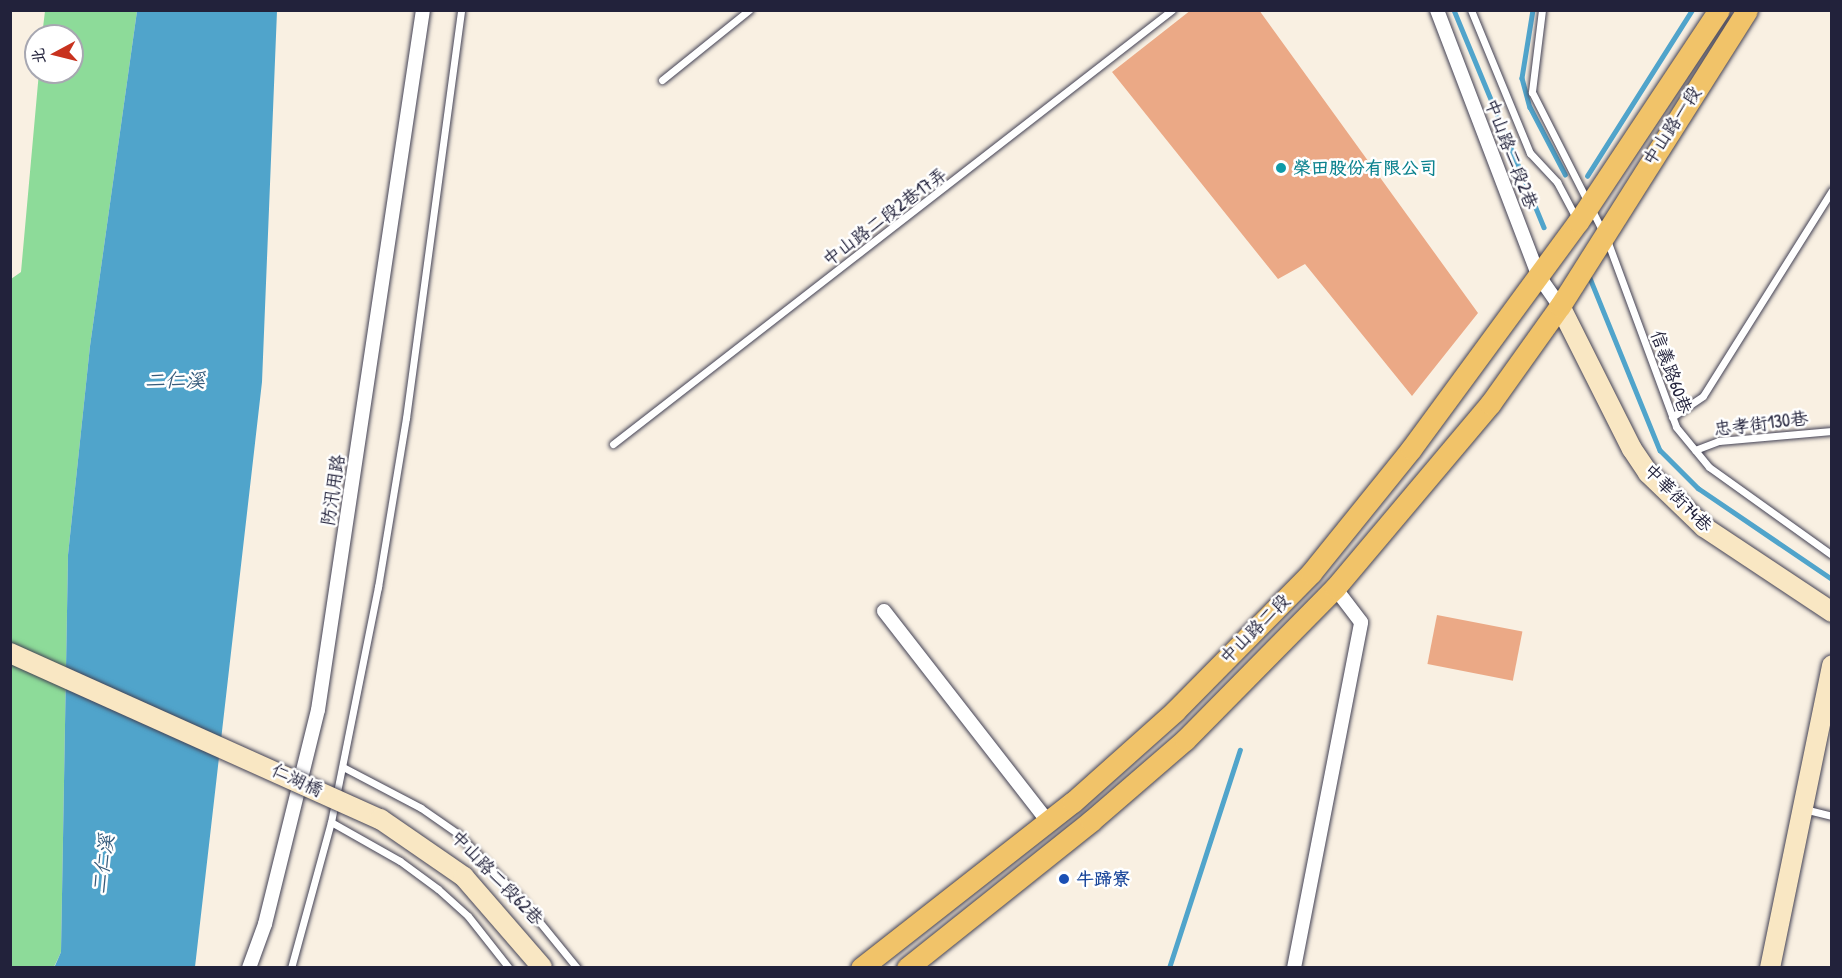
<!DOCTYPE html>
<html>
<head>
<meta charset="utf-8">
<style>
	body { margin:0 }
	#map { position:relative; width:1842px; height:978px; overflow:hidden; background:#f9f0e2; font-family:"Patrick Hand","LXGW WenKai TC",sans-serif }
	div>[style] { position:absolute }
	.green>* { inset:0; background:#8ddb99 }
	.water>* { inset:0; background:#50a4cb }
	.stream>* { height:4.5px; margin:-2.25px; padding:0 2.25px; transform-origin:2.25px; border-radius:2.25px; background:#50a4cb }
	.building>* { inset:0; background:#eba986; transform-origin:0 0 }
	.roads { filter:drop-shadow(0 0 2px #424154) drop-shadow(0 0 2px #424154) }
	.lane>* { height:7px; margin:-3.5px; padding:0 3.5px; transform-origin:3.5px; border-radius:3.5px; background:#fff }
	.street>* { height:14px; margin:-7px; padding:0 7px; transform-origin:7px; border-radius:7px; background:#fff }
	.secondary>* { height:20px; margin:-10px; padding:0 10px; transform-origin:10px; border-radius:10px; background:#f9e7c3 }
	.primary>* { height:21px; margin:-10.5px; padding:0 10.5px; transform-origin:10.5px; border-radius:10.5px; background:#f1c369 }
	.bridges { filter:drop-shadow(0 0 2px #424154) drop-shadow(0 0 2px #424154) }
	.secondary-bridge>* { height:20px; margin:-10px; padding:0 10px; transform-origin:10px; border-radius:10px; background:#f9e7c3 }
	.dots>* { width:16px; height:16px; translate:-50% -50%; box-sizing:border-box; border:3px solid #fff; border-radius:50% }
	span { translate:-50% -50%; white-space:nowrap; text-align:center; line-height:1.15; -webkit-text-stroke:5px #fff; paint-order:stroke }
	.street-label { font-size:18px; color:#22223b }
	.culture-label { font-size:18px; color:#0d838f; font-weight:700 }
	.left { translate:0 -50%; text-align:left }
	.transit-label { font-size:18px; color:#164399; font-weight:700 }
	.water-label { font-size:20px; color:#375c7c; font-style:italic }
	.frame { position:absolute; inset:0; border:12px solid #22223b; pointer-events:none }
	.north { position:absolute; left:24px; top:24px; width:60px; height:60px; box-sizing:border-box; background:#fff; border:2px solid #a7a7b1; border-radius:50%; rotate:263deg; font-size:16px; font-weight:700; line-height:24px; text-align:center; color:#22223b }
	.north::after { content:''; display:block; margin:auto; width:21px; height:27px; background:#c8321e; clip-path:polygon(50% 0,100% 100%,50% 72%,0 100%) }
</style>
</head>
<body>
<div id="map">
	<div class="green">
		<div style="clip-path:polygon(45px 11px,137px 11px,90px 346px,68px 555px,61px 952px,54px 967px,11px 968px,11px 279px,21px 272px,39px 72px,72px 72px,72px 36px,42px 36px)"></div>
	</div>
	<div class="water">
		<div style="clip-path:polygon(137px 11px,277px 11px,262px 382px,195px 967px,54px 968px,61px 952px,68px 555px,90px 346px)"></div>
	</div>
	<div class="stream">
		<div style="left:1454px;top:10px;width:235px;rotate:67.5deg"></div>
		<div style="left:1533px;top:10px;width:69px;rotate:99.2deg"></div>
		<div style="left:1522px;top:78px;width:30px;rotate:75deg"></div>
		<div style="left:1530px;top:107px;width:76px;rotate:62.4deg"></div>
		<div style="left:1587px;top:176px;width:196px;rotate:-57.7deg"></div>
		<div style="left:1590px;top:278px;width:186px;rotate:67.9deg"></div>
		<div style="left:1660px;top:450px;width:54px;rotate:45deg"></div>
		<div style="left:1698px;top:488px;width:162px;rotate:34.2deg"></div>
		<div style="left:1169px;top:968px;width:229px;rotate:-72deg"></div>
	</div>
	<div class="building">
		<div style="clip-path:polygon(1191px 10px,1259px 10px,1478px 313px,1412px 396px,1305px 264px,1278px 279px,1112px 72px)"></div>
		<div style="left:1437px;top:615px;width:87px;height:50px;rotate:11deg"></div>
	</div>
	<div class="roads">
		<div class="lane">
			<div style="left:1471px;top:10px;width:155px;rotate:67.6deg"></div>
			<div style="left:1530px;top:153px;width:40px;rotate:47deg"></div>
			<div style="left:1557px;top:182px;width:40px;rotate:62deg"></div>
			<div style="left:1542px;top:10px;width:83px;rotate:97deg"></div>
			<div style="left:1532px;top:92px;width:155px;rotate:63.1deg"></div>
			<div style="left:662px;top:80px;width:112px;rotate:-38.8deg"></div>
			<div style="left:1607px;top:240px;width:199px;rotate:69.7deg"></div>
			<div style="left:1676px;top:427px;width:52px;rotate:50.5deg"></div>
			<div style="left:1709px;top:467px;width:151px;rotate:35.6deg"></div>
			<div style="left:1672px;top:417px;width:37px;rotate:-34deg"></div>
			<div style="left:1703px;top:396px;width:243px;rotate:-57.9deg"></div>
			<div style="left:613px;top:444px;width:708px;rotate:-37.83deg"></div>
			<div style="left:1695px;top:450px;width:26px;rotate:-21deg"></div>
			<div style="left:1719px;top:441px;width:113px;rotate:-5.1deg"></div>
			<div style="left:343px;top:767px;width:88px;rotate:27.7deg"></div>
			<div style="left:421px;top:808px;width:44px;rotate:34.8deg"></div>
			<div style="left:457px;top:833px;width:91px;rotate:45.9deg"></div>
			<div style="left:520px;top:898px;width:90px;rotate:50.8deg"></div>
			<div style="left:1804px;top:809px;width:29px;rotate:14deg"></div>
			<div style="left:331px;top:822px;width:79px;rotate:29.5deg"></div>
			<div style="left:400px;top:861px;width:47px;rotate:36.4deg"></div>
			<div style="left:438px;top:889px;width:40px;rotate:42deg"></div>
			<div style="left:468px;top:916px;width:66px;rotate:51.7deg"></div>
			<div style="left:291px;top:968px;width:151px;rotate:-74.7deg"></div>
			<div style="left:331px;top:822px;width:240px;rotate:-78.7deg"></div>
			<div style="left:378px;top:587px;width:171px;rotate:-80.6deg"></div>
			<div style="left:406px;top:418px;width:412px;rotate:-82.3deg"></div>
		</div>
		<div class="street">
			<div style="left:1437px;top:10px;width:284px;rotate:69.1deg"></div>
			<div style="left:1538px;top:275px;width:38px;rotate:55deg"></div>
			<div style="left:884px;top:611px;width:267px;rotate:52.1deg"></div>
			<div style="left:249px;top:968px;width:47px;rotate:-70deg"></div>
			<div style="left:265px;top:924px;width:220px;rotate:-76.1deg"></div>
			<div style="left:318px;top:710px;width:708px;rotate:-81.47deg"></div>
			<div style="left:1294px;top:968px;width:352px;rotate:-79deg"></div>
			<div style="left:1361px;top:622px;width:43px;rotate:-127.4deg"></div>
		</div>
		<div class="secondary">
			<div style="left:1560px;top:306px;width:160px;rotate:63.3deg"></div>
			<div style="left:1632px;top:449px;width:29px;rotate:56deg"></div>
			<div style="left:1648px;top:473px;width:78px;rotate:44deg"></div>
			<div style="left:1704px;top:527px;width:154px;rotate:33.6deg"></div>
			<div style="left:1770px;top:968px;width:309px;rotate:-78.4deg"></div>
		</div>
		<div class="primary">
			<div style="left:861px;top:968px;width:269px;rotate:-38.1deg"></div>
			<div style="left:1073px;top:802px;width:137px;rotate:-41.7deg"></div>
			<div style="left:1175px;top:711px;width:194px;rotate:-45.4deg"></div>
			<div style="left:1311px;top:573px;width:159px;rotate:-51.1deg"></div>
			<div style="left:1411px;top:449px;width:282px;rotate:-53.7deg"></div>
			<div style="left:1578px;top:222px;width:255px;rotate:-56.4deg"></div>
			<div style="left:907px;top:968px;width:236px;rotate:-38.6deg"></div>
			<div style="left:1091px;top:821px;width:124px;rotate:-40.8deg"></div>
			<div style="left:1185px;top:740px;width:214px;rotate:-45.4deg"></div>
			<div style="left:1335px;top:588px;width:241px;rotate:-49.9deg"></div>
			<div style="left:1490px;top:404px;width:120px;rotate:-54.5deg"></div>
			<div style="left:1560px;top:306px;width:350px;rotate:-57.7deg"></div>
		</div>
	</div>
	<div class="bridges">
		<div class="secondary-bridge">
			<div style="left:10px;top:653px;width:406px;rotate:24.2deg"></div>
			<div style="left:380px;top:819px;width:102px;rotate:34.6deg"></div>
			<div style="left:464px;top:877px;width:119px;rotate:49.1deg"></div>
		</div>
	</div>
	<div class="dots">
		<div style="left:1281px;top:168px;background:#0f9aa8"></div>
		<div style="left:1064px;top:879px;background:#1a4fb4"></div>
	</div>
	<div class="street-label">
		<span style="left:1672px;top:126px;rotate:-57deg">中山路一段</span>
		<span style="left:1511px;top:154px;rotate:69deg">中山路二段2巷</span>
		<span style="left:885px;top:217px;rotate:-37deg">中山路二段2巷17弄</span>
		<span style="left:1671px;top:372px;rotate:70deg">信義路60巷</span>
		<span style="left:1761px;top:424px;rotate:-7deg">忠孝街130巷</span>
		<span style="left:333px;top:490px;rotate:-81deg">防汛用路</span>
		<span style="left:1678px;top:498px;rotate:45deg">中華街74巷</span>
		<span style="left:1255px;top:629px;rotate:-45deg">中山路二段</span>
		<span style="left:297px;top:780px;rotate:25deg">仁湖橋</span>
		<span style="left:497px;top:878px;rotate:46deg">中山路二段62巷</span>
	</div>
	<div class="culture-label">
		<span class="left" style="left:1293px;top:168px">榮田股份有限公司</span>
	</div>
	<div class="transit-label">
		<span class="left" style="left:1076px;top:879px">牛蹄寮</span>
	</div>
	<div class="water-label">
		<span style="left:175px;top:379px">二仁溪</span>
		<span style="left:102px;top:864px;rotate:-82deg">二仁溪</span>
	</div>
	<div class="frame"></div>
	<div class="north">北</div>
</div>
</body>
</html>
